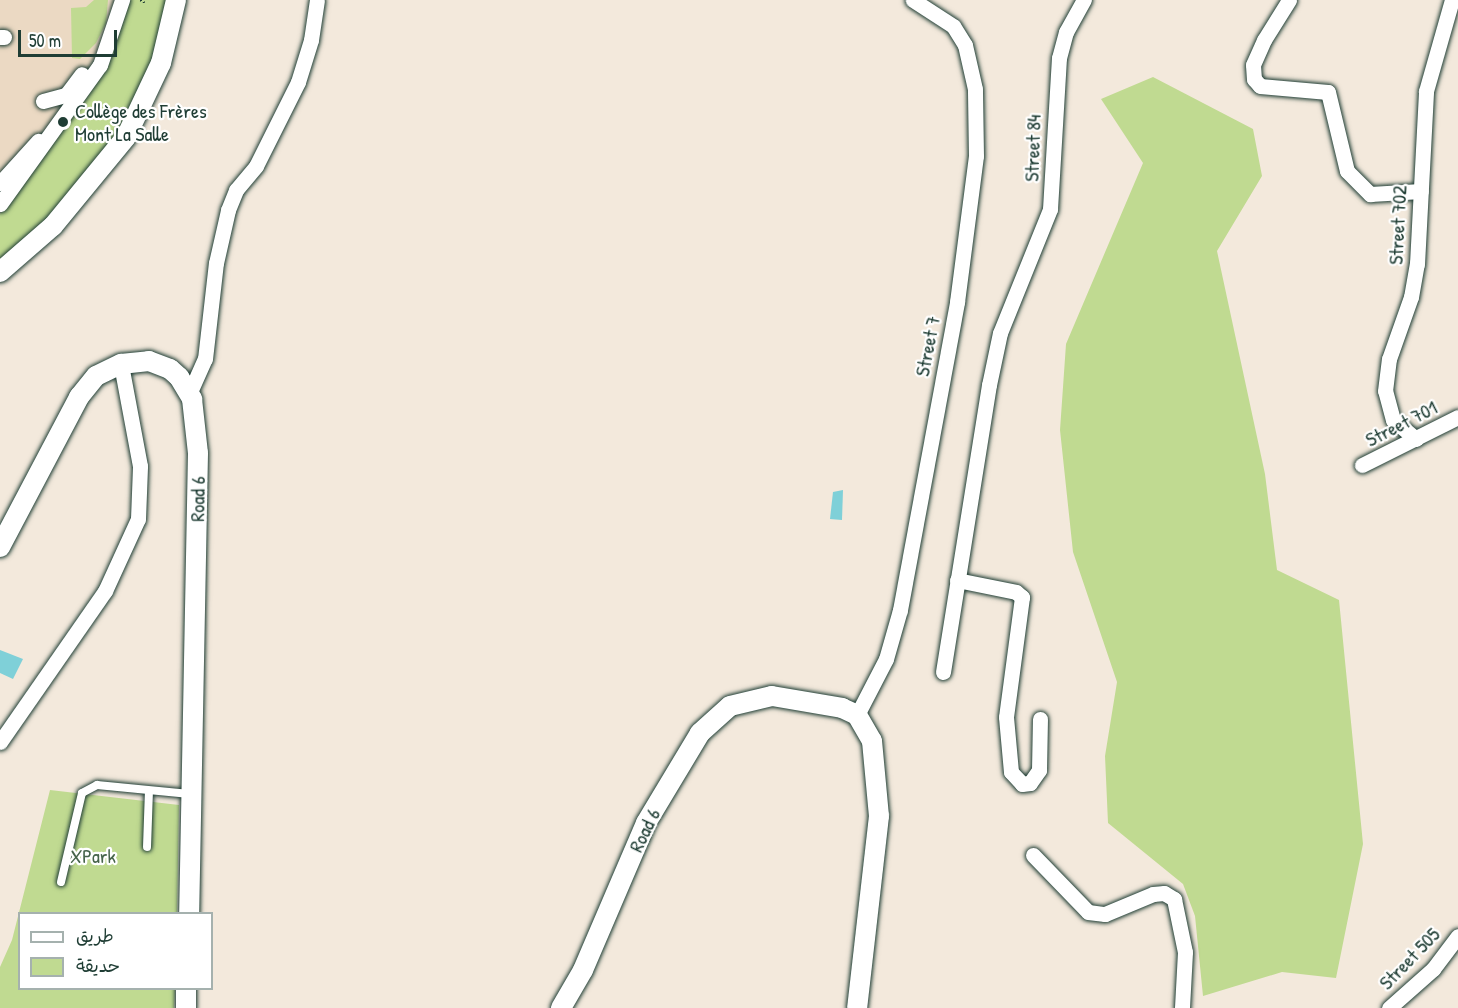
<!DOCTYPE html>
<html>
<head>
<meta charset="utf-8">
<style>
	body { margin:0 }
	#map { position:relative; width:1458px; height:1008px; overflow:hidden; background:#f3e9dc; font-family:"Patrick Hand","Playpen Sans Arabic",sans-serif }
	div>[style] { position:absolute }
	.built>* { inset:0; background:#ebd9c3 }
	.green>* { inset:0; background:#c0da91 }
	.water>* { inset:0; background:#7fd0d8 }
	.path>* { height:2px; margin-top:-1px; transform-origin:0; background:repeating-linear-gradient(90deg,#1f3d34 0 1.5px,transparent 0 6px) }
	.roads { filter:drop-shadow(0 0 2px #1f3d34) drop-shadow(0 0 2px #1f3d34) }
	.service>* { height:8px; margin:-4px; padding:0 4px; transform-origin:4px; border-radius:4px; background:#fff }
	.minor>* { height:15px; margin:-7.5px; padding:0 7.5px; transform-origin:7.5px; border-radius:7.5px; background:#fff }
	.tertiary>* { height:20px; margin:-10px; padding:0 10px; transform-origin:10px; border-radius:10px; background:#fff }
	.dots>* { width:16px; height:16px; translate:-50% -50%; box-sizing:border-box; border:3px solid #fff; border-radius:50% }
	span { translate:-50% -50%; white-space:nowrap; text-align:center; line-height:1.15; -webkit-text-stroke:4.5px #fff; paint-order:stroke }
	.poi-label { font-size:20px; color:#1f3d34 }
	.left { translate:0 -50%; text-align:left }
	.street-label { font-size:20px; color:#1f3d34 }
	.park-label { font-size:20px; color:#47644b }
	.legend { position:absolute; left:18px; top:912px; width:195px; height:78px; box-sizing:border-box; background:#fff; border:2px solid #a5b1ae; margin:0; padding:8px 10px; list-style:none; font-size:18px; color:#1f3d34 }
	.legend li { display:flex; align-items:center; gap:12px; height:30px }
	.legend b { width:30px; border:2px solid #a5b1ae }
	.scale { position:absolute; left:18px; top:30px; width:99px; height:27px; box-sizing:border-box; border:3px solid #1f3d34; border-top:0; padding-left:8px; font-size:18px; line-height:21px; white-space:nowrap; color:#1f3d34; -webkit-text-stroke:4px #fff; paint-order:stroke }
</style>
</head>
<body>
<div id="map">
	<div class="built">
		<div style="clip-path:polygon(0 0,171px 0,0 264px)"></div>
	</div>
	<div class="green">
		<div style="clip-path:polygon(94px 0,108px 0,106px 23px,96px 43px,80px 59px,72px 58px,71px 8px,86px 7px)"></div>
		<div style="clip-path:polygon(122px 0,171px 0,145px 90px,78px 191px,0 264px,0 214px,86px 95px)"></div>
		<div style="clip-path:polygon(1153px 77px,1253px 129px,1262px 176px,1217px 251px,1265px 474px,1277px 570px,1339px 600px,1363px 844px,1336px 978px,1282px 972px,1203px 996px,1195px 916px,1183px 884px,1108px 823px,1105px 756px,1117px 682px,1073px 552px,1060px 430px,1066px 344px,1143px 163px,1101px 99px)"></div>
		<div style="clip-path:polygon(50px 790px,179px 805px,177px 913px,20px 914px,20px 988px,175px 989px,174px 1008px,0 1008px,0 967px,12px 940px)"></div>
	</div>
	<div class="water">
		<div style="clip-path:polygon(843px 490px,842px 520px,830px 519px,833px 492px)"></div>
		<div style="clip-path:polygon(0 650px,23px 659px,13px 679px,0 673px)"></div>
	</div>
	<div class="path">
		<div style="left:140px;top:0;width:5px;rotate:37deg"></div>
		<div style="left:144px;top:3px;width:3px;rotate:-108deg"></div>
	</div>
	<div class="roads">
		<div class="service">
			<div style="left:147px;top:847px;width:56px;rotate:-88deg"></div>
			<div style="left:61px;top:882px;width:91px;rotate:-76.7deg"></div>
			<div style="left:82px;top:793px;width:17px;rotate:-28deg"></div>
			<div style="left:97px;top:785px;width:93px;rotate:5.5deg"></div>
		</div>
		<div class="minor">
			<div style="left:1289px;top:0;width:47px;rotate:122deg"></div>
			<div style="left:1264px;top:40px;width:27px;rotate:114deg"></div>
			<div style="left:1253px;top:65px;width:14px;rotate:86deg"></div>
			<div style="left:1254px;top:79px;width:9px;rotate:49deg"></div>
			<div style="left:1260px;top:86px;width:68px;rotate:5deg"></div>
			<div style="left:1328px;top:92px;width:81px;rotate:76.5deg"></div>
			<div style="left:1347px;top:171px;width:33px;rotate:45deg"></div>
			<div style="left:1370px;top:194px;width:51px;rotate:-3.4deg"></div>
			<div style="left:0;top:37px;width:4px"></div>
			<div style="left:43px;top:101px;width:24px;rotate:-15deg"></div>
			<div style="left:66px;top:95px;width:26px;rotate:-53deg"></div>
			<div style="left:0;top:183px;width:57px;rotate:-47.9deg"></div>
			<div style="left:0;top:204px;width:171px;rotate:-54.3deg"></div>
			<div style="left:100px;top:65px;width:69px;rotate:-71.3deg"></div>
			<div style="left:190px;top:392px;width:36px;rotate:-66deg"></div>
			<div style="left:205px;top:359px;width:97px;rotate:-83.5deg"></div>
			<div style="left:216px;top:263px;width:54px;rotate:-77.2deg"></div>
			<div style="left:228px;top:210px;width:22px;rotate:-68deg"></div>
			<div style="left:236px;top:190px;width:31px;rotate:-50deg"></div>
			<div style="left:256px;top:166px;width:94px;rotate:-63.4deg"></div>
			<div style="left:298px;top:82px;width:44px;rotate:-72.8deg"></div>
			<div style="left:311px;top:40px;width:40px;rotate:-81.5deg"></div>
			<div style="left:1416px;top:439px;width:30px;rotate:-140deg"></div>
			<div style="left:1393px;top:420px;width:30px;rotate:-105deg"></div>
			<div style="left:1385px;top:391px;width:32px;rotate:-83deg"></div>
			<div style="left:1389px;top:359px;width:66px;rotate:-70.5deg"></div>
			<div style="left:1411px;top:297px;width:34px;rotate:-80deg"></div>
			<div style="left:1417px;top:264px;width:173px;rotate:-87deg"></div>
			<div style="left:1426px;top:91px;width:95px;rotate:-74.1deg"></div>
			<div style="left:1362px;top:465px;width:107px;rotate:-26.6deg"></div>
			<div style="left:957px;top:580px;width:60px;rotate:11.5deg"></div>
			<div style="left:1016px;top:592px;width:8px;rotate:40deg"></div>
			<div style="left:1022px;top:597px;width:121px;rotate:97.6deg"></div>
			<div style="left:1006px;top:717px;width:55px;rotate:84.8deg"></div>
			<div style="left:1011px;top:772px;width:16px;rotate:47deg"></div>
			<div style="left:1022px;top:784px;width:8px;rotate:-7deg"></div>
			<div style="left:1030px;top:783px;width:16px;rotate:-55deg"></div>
			<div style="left:1039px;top:770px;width:51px;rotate:-88.9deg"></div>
			<div style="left:943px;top:672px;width:291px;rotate:-80.9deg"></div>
			<div style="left:989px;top:385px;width:53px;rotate:-78.1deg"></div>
			<div style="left:1000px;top:333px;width:134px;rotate:-68deg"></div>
			<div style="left:1050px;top:209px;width:151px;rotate:-86.6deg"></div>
			<div style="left:1059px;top:58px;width:27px;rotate:-75deg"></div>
			<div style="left:1066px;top:32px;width:37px;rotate:-61deg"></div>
			<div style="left:857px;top:715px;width:63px;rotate:-62.6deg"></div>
			<div style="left:886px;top:659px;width:51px;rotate:-74.1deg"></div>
			<div style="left:900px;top:610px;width:313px;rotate:-79.5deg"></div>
			<div style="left:957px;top:302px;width:147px;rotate:-82.6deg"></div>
			<div style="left:976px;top:156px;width:67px;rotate:-90.9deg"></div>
			<div style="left:975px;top:89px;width:45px;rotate:-102.8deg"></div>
			<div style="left:965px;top:45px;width:22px;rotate:-122deg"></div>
			<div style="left:953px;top:26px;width:48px;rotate:-147deg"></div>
			<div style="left:0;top:742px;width:184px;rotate:-55.2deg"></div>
			<div style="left:105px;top:591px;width:79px;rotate:-65.4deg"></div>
			<div style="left:138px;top:519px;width:53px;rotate:-87.8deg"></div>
			<div style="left:140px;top:466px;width:104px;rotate:-100.6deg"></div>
			<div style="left:1033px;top:855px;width:79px;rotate:46deg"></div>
			<div style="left:1088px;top:912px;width:17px;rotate:7deg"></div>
			<div style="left:1105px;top:914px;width:52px;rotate:-22.6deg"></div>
			<div style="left:1153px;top:894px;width:11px;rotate:-5deg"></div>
			<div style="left:1164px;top:893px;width:12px;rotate:31deg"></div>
			<div style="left:1174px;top:899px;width:54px;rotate:78.3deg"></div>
			<div style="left:1185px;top:952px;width:56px;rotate:93.1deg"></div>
			<div style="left:1389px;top:1008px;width:59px;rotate:-41.6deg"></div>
			<div style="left:1433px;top:969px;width:41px;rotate:-52.9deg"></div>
		</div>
		<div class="tertiary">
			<div style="left:0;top:272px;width:70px;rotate:-41deg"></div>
			<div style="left:53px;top:226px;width:115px;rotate:-50.6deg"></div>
			<div style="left:126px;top:137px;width:82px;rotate:-64.7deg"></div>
			<div style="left:161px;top:63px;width:65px;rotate:-76.6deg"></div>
			<div style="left:0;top:547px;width:170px;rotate:-62.2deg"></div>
			<div style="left:79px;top:397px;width:27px;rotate:-51deg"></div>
			<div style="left:96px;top:376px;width:28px;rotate:-26deg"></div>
			<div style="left:121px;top:364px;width:28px;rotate:-6deg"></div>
			<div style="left:149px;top:361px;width:22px;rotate:21deg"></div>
			<div style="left:170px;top:369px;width:12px;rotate:42deg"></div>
			<div style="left:179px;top:377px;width:26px;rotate:59deg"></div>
			<div style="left:192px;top:399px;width:54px;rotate:83.7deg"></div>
			<div style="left:198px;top:453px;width:461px;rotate:91.1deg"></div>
			<div style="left:186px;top:1008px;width:20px;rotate:-90deg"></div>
			<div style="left:561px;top:1008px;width:44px;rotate:-59.9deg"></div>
			<div style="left:583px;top:970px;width:160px;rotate:-66.8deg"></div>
			<div style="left:646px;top:823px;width:105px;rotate:-59deg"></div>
			<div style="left:700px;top:733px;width:40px;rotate:-42deg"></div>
			<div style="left:730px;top:706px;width:43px;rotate:-13.4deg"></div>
			<div style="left:772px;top:696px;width:71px;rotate:9.7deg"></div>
			<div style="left:842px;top:708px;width:17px;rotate:25deg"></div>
			<div style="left:857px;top:715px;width:30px;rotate:60deg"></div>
			<div style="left:872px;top:741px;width:75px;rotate:84.7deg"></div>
			<div style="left:879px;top:816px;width:193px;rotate:96.5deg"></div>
		</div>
	</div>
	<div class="dots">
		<div style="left:63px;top:122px;background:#1f3d34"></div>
	</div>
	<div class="poi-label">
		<span class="left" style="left:75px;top:122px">Collège des Frères<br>Mont La Salle</span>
	</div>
	<div class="street-label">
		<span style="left:1032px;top:148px;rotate:-88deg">Street 84</span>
		<span style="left:1397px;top:225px;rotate:-87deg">Street 702</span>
		<span style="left:927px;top:346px;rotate:-79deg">Street 7</span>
		<span style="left:1401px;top:423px;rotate:-27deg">Street 701</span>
		<span style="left:197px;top:499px;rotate:-89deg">Road 6</span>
		<span style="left:644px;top:830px;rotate:-64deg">Road 6</span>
		<span style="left:1409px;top:958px;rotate:-46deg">Street 505</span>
	</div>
	<div class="park-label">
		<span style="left:93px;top:855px">XPark</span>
	</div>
	<ul class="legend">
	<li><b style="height:8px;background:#fff"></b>طريق</li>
	<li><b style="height:16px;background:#c0da91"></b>حديقة</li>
	</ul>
	<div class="scale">50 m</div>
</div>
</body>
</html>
